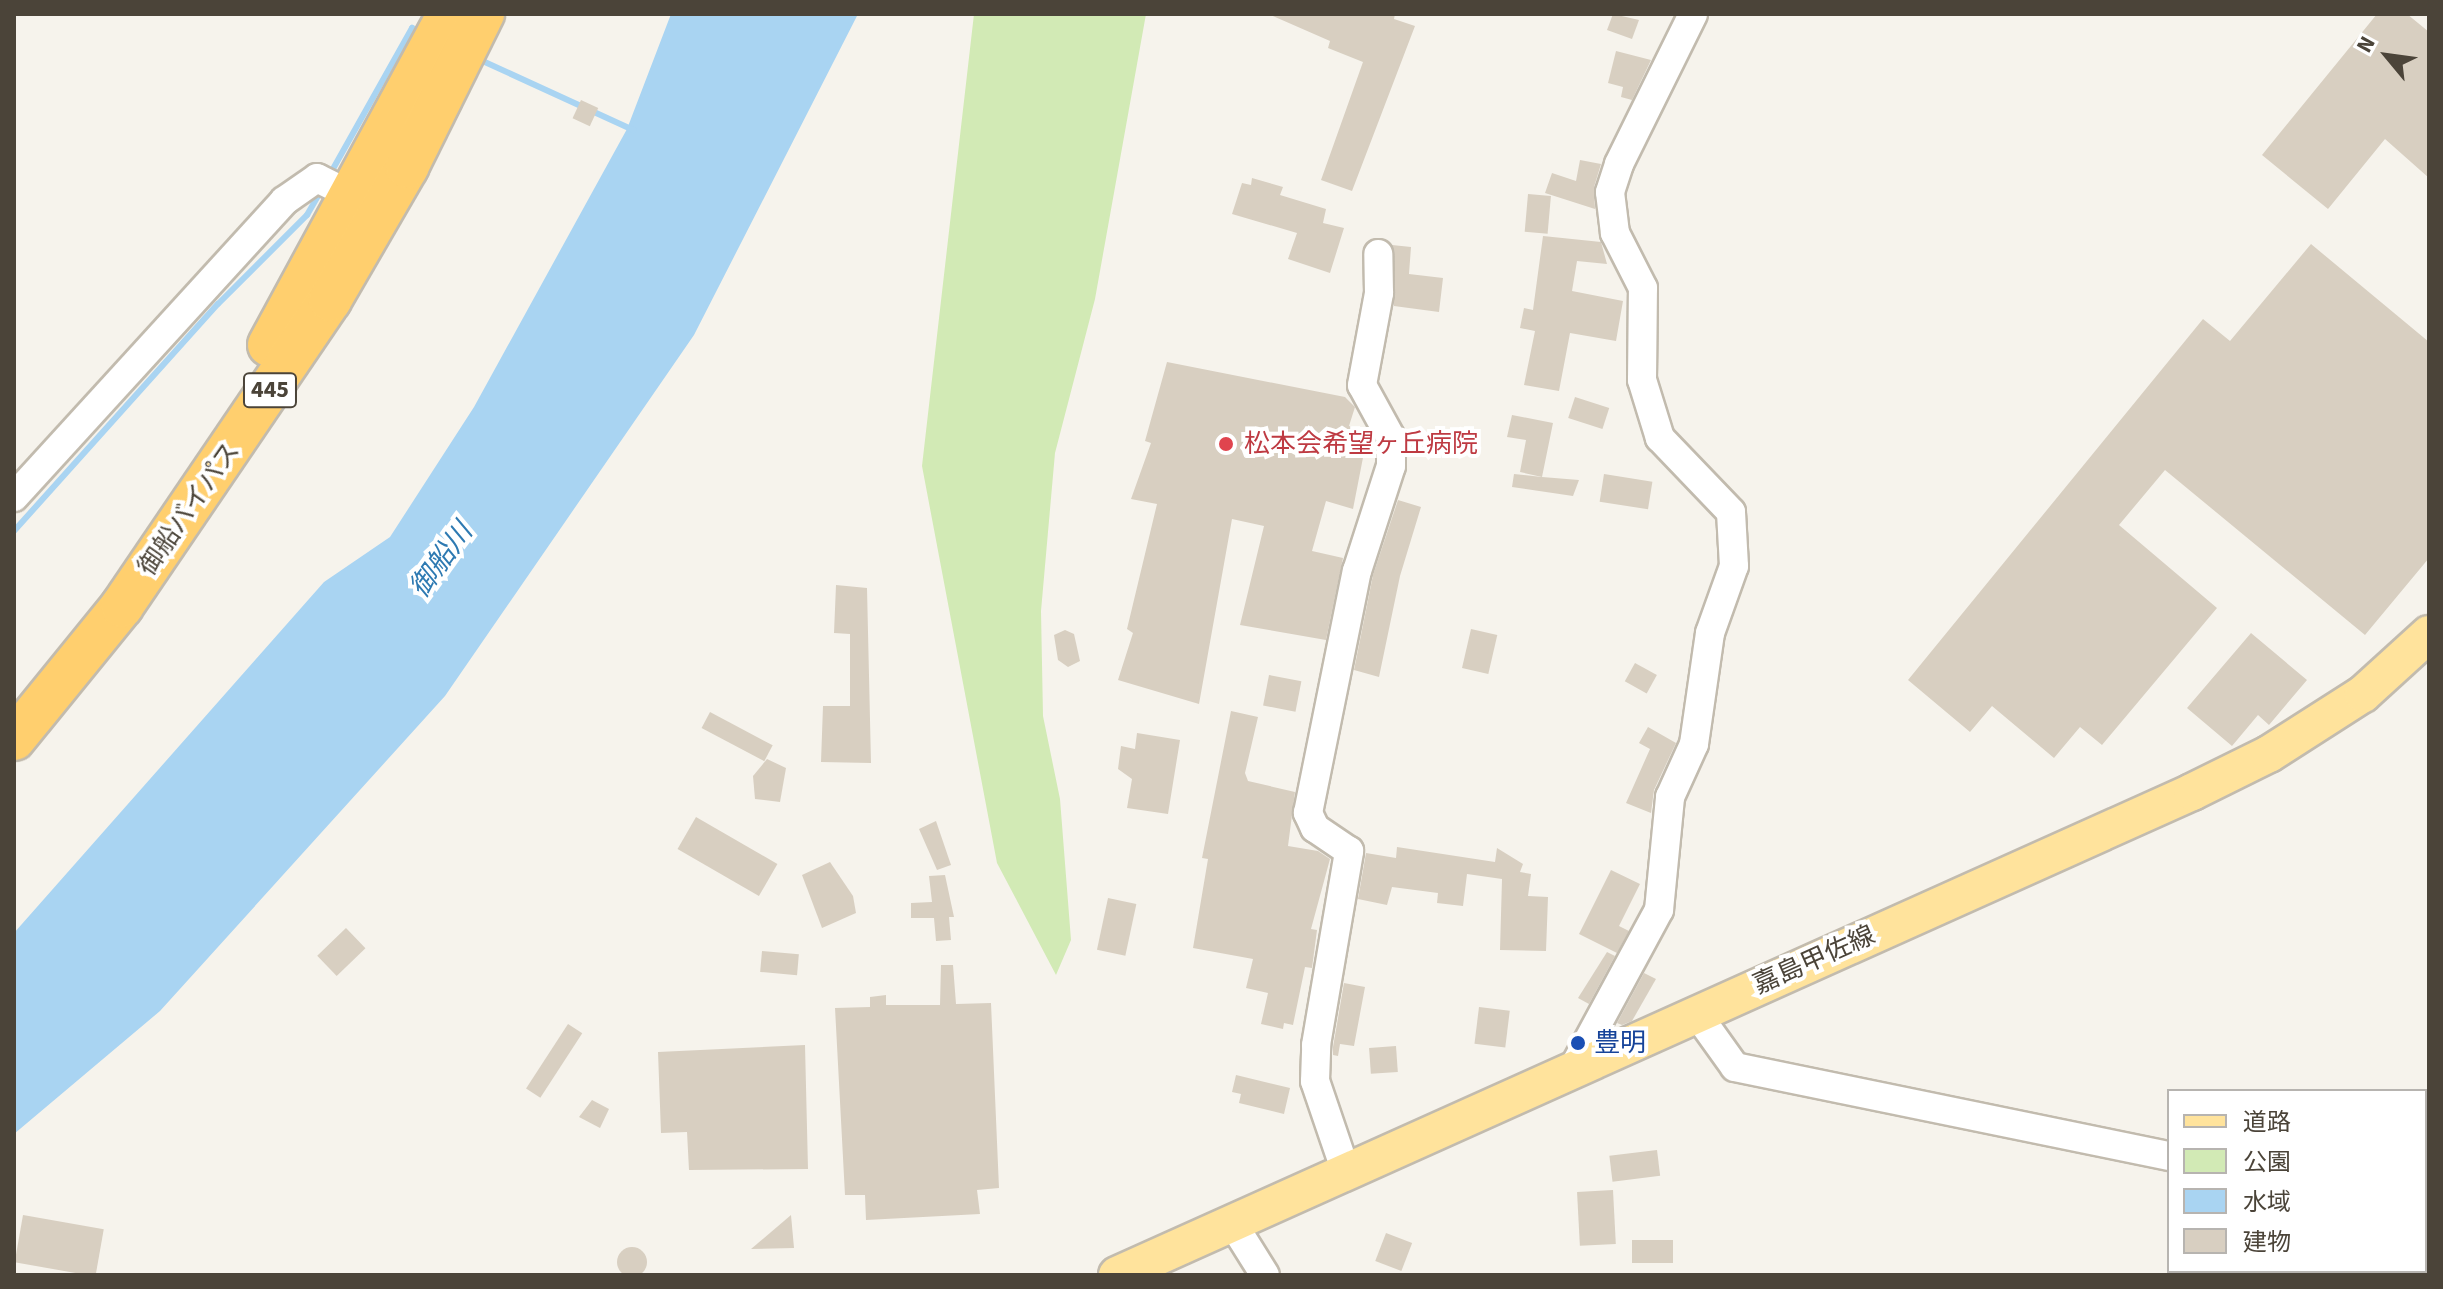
<!DOCTYPE html>
<meta charset="utf-8">
<style>
body{margin:0}
#map{position:relative;width:2443px;height:1289px;overflow:hidden;background:#f6f3ec;font-family:"Source Sans 3","Noto Sans JP",sans-serif}
div>[style]{position:absolute}
.green>*{inset:0;background:#d2eab5}
.water>*{inset:0;background:#a9d4f2}
.stream>*{height:6px;margin:-3px;padding:0 3px;transform-origin:3px;border-radius:3px;background:#a9d4f2}
.building>*{inset:0;background:#d8cfc1;transform-origin:0 0}
.round{border-radius:50%}
.roads{filter:drop-shadow(2px 0 #c2bbae) drop-shadow(-2px 0 #c2bbae) drop-shadow(0 2px #c2bbae) drop-shadow(0 -2px #c2bbae)}
.minor>*{height:28px;margin:-14px;padding:0 14px;transform-origin:14px;border-radius:14px;background:#fff}
.major>*{height:36px;margin:-18px;padding:0 18px;transform-origin:18px;border-radius:18px;background:#ffe39c}
.highway>*{height:42px;margin:-21px;padding:0 21px;transform-origin:21px;border-radius:21px;background:#ffcf6e}
.dots>*{width:22px;height:22px;translate:-50% -50%;box-sizing:border-box;border:4px solid #fff;border-radius:50%}
span{translate:-50% -50%;white-space:nowrap;text-align:center;line-height:1.15;-webkit-text-stroke:8px #fff;paint-order:stroke}
.shield-label span{padding:2px 6px;background:#fff;border:2px solid;border-radius:6px;-webkit-text-stroke-width:0}
.shield-label{font-size:24px;color:#4b4439;font-weight:700}
.health-label{font-size:26px;color:#be3a42}
.left{translate:0 -50%;text-align:left}
.street-label{font-size:26px;color:#4b4439}
.transit-label{font-size:26px;color:#164399}
.water-label{font-size:28px;color:#2e7ab2;font-style:italic}
.frame{position:absolute;inset:0;border:16px solid #4b4439;pointer-events:none}
.legend{position:absolute;left:2167px;top:1089px;width:260px;height:184px;box-sizing:border-box;background:#fff;border:2px solid #b7b4b0;margin:0;padding:10px 14px;list-style:none;font-size:24px;color:#4b4439}
.legend li{display:flex;align-items:center;gap:16px;height:40px}
.legend b{width:40px;border:2px solid #b7b4b0}
.north{position:absolute;left:2347px;top:16px;width:80px;height:80px;-webkit-text-stroke:6px #fff;paint-order:stroke;rotate:299deg;font-size:22px;font-weight:700;line-height:32px;text-align:center;color:#4b4439}
.north::after{content:'';display:block;margin:auto;width:28px;height:36px;background:#4b4439;clip-path:polygon(50% 0,100% 100%,50% 72%,0 100%)}
</style>
<div id="map">
<div class="green">
<div style="clip-path:polygon(974px 14px,1146px 14px,1095px 299px,1055px 453px,1041px 611px,1043px 716px,1060px 799px,1071px 940px,1056px 975px,997px 863px,922px 466px)"></div>
</div>
<div class="water">
<div style="clip-path:polygon(671px 14px,858px 14px,694px 335px,445px 696px,160px 1011px,14px 1134px,14px 933px,324px 582px,390px 537px,474px 407px,627px 129px)"></div>
</div>
<div class="stream">
<div style="left:476px;top:58px;width:173px;rotate:24.6deg"></div>
<div style="left:329px;top:176px;width:170px;rotate:-60.7deg"></div>
<div style="left:412px;top:28px;width:12px;rotate:24deg"></div>
<div style="left:14px;top:531px;width:305px;rotate:-48.1deg"></div>
<div style="left:218px;top:304px;width:126px;rotate:-45deg"></div>
<div style="left:307px;top:215px;width:30px;rotate:-60deg"></div>
</div>
<div class="building">
<div style="clip-path:polygon(1268px 14px,1395px 14px,1394px 19px,1415px 26px,1352px 191px,1321px 180px,1363px 62px,1328px 48px,1330px 41px)"></div>
<div style="clip-path:polygon(1613px 14px,1639px 20px,1632px 39px,1607px 30px)"></div>
<div style="clip-path:polygon(2377px 14px,2407px 14px,2429px 32px,2429px 178px,2385px 139px,2328px 209px,2262px 155px)"></div>
<div style="clip-path:polygon(1616px 51px,1651px 60px,1632px 100px,1621px 97px,1623px 87px,1608px 83px)"></div>
<div style="left:581px;top:100px;width:19px;height:20px;rotate:25deg"></div>
<div style="clip-path:polygon(1580px 160px,1601px 164px,1594px 187px,1595px 209px,1545px 193px,1552px 173px,1576px 181px)"></div>
<div style="clip-path:polygon(1252px 178px,1283px 187px,1280px 195px,1326px 209px,1323px 223px,1344px 228px,1330px 273px,1288px 259px,1297px 233px,1232px 214px,1242px 183px,1251px 185px)"></div>
<div style="left:1528px;top:194px;width:23px;height:38px;rotate:5deg"></div>
<div style="clip-path:polygon(1543px 236px,1601px 242px,1607px 264px,1577px 261px,1572px 291px,1623px 301px,1616px 341px,1570px 333px,1559px 391px,1524px 385px,1535px 331px,1520px 328px,1524px 308px,1533px 310px)"></div>
<div style="clip-path:polygon(2311px 244px,2429px 342px,2429px 558px,2365px 635px,2165px 470px,2119px 525px,2217px 608px,2102px 745px,2080px 727px,2054px 758px,1992px 706px,1970px 732px,1908px 680px,2203px 319px,2230px 341px)"></div>
<div style="clip-path:polygon(1392px 245px,1411px 247px,1409px 274px,1443px 278px,1439px 312px,1394px 306px)"></div>
<div style="clip-path:polygon(1167px 362px,1345px 397px,1355px 407px,1349px 426px,1368px 432px,1353px 509px,1326px 501px,1312px 551px,1343px 558px,1326px 640px,1240px 625px,1264px 526px,1232px 519px,1199px 704px,1118px 680px,1133px 633px,1127px 629px,1157px 504px,1131px 499px,1151px 443px,1145px 441px)"></div>
<div style="left:1575px;top:397px;width:36px;height:22px;rotate:18deg"></div>
<div style="clip-path:polygon(1512px 415px,1553px 423px,1542px 477px,1520px 472px,1526px 440px,1507px 437px)"></div>
<div style="clip-path:polygon(1514px 474px,1542px 477px,1579px 480px,1573px 496px,1512px 487px)"></div>
<div style="left:1604px;top:474px;width:49px;height:28px;rotate:9deg"></div>
<div style="clip-path:polygon(1398px 500px,1421px 507px,1400px 576px,1379px 677px,1354px 670px,1373px 575px)"></div>
<div style="clip-path:polygon(836px 585px,867px 588px,871px 763px,821px 762px,823px 706px,850px 706px,850px 634px,834px 633px)"></div>
<div style="left:1471px;top:629px;width:27px;height:40px;rotate:13deg"></div>
<div style="clip-path:polygon(1065px 630px,1074px 634px,1080px 661px,1068px 667px,1058px 660px,1054px 635px)"></div>
<div style="clip-path:polygon(2251px 633px,2307px 680px,2269px 725px,2258px 715px,2232px 746px,2187px 708px)"></div>
<div style="left:1635px;top:663px;width:25px;height:21px;rotate:29deg"></div>
<div style="left:1269px;top:675px;width:33px;height:31px;rotate:11deg"></div>
<div style="clip-path:polygon(1231px 711px,1258px 717px,1245px 773px,1248px 781px,1295px 792px,1288px 846px,1318px 851px,1330px 859px,1311px 929px,1317px 930px,1312px 968px,1305px 967px,1293px 1025px,1284px 1023px,1283px 1029px,1261px 1024px,1268px 993px,1246px 988px,1253px 959px,1193px 948px,1208px 859px,1202px 858px)"></div>
<div style="left:710px;top:712px;width:71px;height:18px;rotate:28deg"></div>
<div style="clip-path:polygon(1648px 727px,1676px 743px,1654px 790px,1651px 813px,1626px 803px,1650px 749px,1639px 743px)"></div>
<div style="clip-path:polygon(1137px 733px,1180px 740px,1168px 814px,1127px 808px,1132px 779px,1118px 769px,1121px 746px,1135px 749px)"></div>
<div style="clip-path:polygon(767px 759px,786px 768px,780px 802px,755px 799px,753px 776px)"></div>
<div style="left:696px;top:817px;width:94px;height:37px;rotate:30deg"></div>
<div style="clip-path:polygon(936px 821px,951px 865px,937px 870px,919px 829px)"></div>
<div style="clip-path:polygon(1397px 847px,1495px 862px,1497px 848px,1523px 864px,1520px 872px,1531px 874px,1528px 896px,1548px 897px,1546px 951px,1500px 950px,1502px 879px,1467px 874px,1463px 906px,1437px 903px,1438px 893px,1392px 887px,1387px 905px,1358px 899px,1366px 853px,1396px 858px)"></div>
<div style="clip-path:polygon(830px 862px,853px 896px,856px 913px,822px 928px,802px 875px)"></div>
<div style="clip-path:polygon(1611px 870px,1640px 884px,1619px 926px,1629px 931px,1617px 953px,1579px 934px)"></div>
<div style="clip-path:polygon(945px 875px,954px 917px,949px 917px,951px 940px,936px 941px,934px 918px,911px 918px,911px 903px,932px 902px,929px 876px)"></div>
<div style="left:1108px;top:898px;width:29px;height:53px;rotate:12deg"></div>
<div style="left:346px;top:928px;width:28px;height:40px;rotate:46deg"></div>
<div style="left:762px;top:951px;width:37px;height:21px;rotate:5deg"></div>
<div style="clip-path:polygon(1607px 952px,1615px 956px,1589px 1004px,1578px 998px)"></div>
<div style="clip-path:polygon(941px 965px,953px 965px,956px 1004px,991px 1003px,999px 1188px,977px 1190px,980px 1214px,866px 1220px,865px 1195px,845px 1195px,835px 1008px,870px 1007px,870px 997px,886px 995px,886px 1005px,940px 1005px)"></div>
<div style="clip-path:polygon(1644px 973px,1656px 979px,1632px 1021px,1622px 1025px,1617px 1023px)"></div>
<div style="clip-path:polygon(1344px 983px,1365px 987px,1354px 1046px,1340px 1044px,1338px 1056px,1333px 1055px,1333px 1047px)"></div>
<div style="left:1479px;top:1007px;width:31px;height:37px;rotate:7deg"></div>
<div style="left:568px;top:1024px;width:17px;height:77px;rotate:33deg"></div>
<div style="clip-path:polygon(805px 1045px,808px 1169px,689px 1170px,687px 1132px,661px 1133px,658px 1052px)"></div>
<div style="left:1396px;top:1046px;width:26px;height:27px;rotate:86deg"></div>
<div style="clip-path:polygon(1236px 1075px,1290px 1088px,1284px 1114px,1239px 1103px,1241px 1094px,1232px 1092px)"></div>
<div style="clip-path:polygon(592px 1100px,609px 1109px,600px 1128px,579px 1117px)"></div>
<div style="left:1657px;top:1150px;width:26px;height:48px;rotate:83deg"></div>
<div style="left:1613px;top:1190px;width:54px;height:36px;rotate:87deg"></div>
<div style="left:23px;top:1215px;width:82px;height:48px;rotate:10deg"></div>
<div style="clip-path:polygon(791px 1215px,794px 1248px,751px 1249px)"></div>
<div style="left:1386px;top:1233px;width:28px;height:30px;rotate:21deg"></div>
<div style="left:1632px;top:1240px;width:41px;height:23px"></div>
<div class="round" style="left:617px;top:1247px;width:30px;height:30px"></div>
</div>
<div class="roads">
<div class="minor">
<div style="left:14px;top:497px;width:401px;rotate:-47.6deg"></div>
<div style="left:284px;top:201px;width:40px;rotate:-34.9deg"></div>
<div style="left:317px;top:178px;width:56px;rotate:26.6deg"></div>
<div style="left:1697px;top:1014px;width:65px;rotate:54.4deg"></div>
<div style="left:1735px;top:1067px;width:443px;rotate:11.6deg"></div>
<div style="left:1574px;top:1067px;width:179px;rotate:-61.6deg"></div>
<div style="left:1659px;top:910px;width:114px;rotate:-84.4deg"></div>
<div style="left:1670px;top:797px;width:58px;rotate:-65.6deg"></div>
<div style="left:1694px;top:744px;width:112px;rotate:-81.8deg"></div>
<div style="left:1710px;top:633px;width:71px;rotate:-70.3deg"></div>
<div style="left:1734px;top:566px;width:54px;rotate:-93.2deg"></div>
<div style="left:1731px;top:512px;width:103px;rotate:-133.8deg"></div>
<div style="left:1660px;top:438px;width:61px;rotate:-107.2deg"></div>
<div style="left:1642px;top:380px;width:92px;rotate:-89.4deg"></div>
<div style="left:1643px;top:288px;width:62px;rotate:-117deg"></div>
<div style="left:1615px;top:233px;width:41px;rotate:-97deg"></div>
<div style="left:1610px;top:192px;width:29px;rotate:-72deg"></div>
<div style="left:1619px;top:164px;width:167px;rotate:-63.7deg"></div>
<div style="left:1346px;top:1172px;width:96px;rotate:-108.8deg"></div>
<div style="left:1315px;top:1081px;width:36px;rotate:-88deg"></div>
<div style="left:1316px;top:1045px;width:197px;rotate:-80.3deg"></div>
<div style="left:1349px;top:851px;width:41px;rotate:-145.9deg"></div>
<div style="left:1315px;top:828px;width:17px;rotate:-115deg"></div>
<div style="left:1308px;top:813px;width:247px;rotate:-78.6deg"></div>
<div style="left:1357px;top:571px;width:110px;rotate:-72.1deg"></div>
<div style="left:1391px;top:466px;width:28px;rotate:-90deg"></div>
<div style="left:1391px;top:438px;width:60px;rotate:-118.7deg"></div>
<div style="left:1362px;top:385px;width:94px;rotate:-79.5deg"></div>
<div style="left:1379px;top:293px;width:39px;rotate:-91deg"></div>
<div style="left:2425px;top:1206px;width:4px;rotate:14deg"></div>
<div style="left:1233px;top:1224px;width:60px;rotate:57.9deg"></div>
</div>
<div class="major">
<div style="left:1117px;top:1275px;width:1179px;rotate:-24.19deg"></div>
<div style="left:2192px;top:792px;width:86px;rotate:-26.3deg"></div>
<div style="left:2269px;top:754px;width:112px;rotate:-32.6deg"></div>
<div style="left:2363px;top:694px;width:89px;rotate:-42.3deg"></div>
</div>
<div class="highway">
<div style="left:269px;top:345px;width:377px;rotate:-61.5deg"></div>
<div style="left:14px;top:739px;width:171px;rotate:-50.9deg"></div>
<div style="left:122px;top:606px;width:370px;rotate:-55.8deg"></div>
<div style="left:330px;top:300px;width:154px;rotate:-59.9deg"></div>
<div style="left:407px;top:167px;width:171px;rotate:-63.6deg"></div>
</div>
</div>
<div class="dots">
<div style="left:1226px;top:444px;background:#e0444e"></div>
<div style="left:1578px;top:1043px;background:#1a4fb4"></div>
</div>
<div class="shield-label">
<span style="left:270px;top:390px">445</span>
</div>
<div class="health-label">
<span class="left" style="left:1244px;top:444px">松本会希望ヶ丘病院</span>
</div>
<div class="street-label">
<span style="left:189px;top:509px;rotate:-55deg">御船バイパス</span>
<span style="left:1814px;top:960px;rotate:-24deg">嘉島甲佐線</span>
</div>
<div class="transit-label">
<span class="left" style="left:1594px;top:1043px">豊明</span>
</div>
<div class="water-label">
<span style="left:441px;top:560px;rotate:-54deg">御船川</span>
</div>
<div class="frame"></div>
<ul class="legend">
<li><b style="height:10px;background:#ffe39c"></b>道路</li>
<li><b style="height:22px;background:#d2eab5"></b>公園</li>
<li><b style="height:22px;background:#a9d4f2"></b>水域</li>
<li><b style="height:22px;background:#d8cfc1"></b>建物</li>
</ul>
<div class="north">N</div>
</div>
